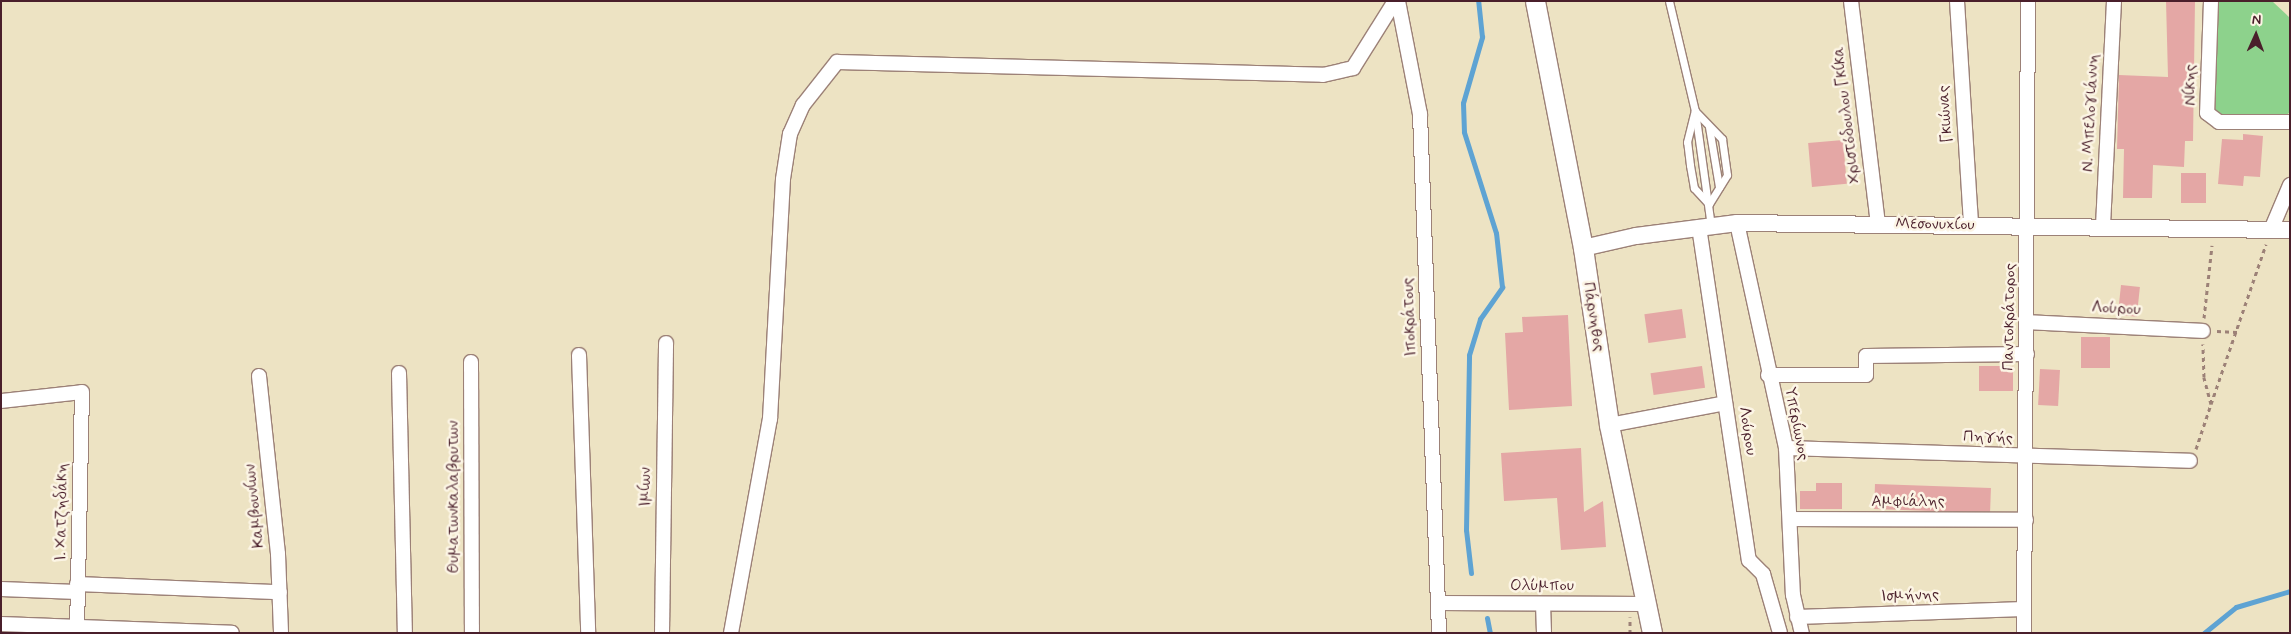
<!DOCTYPE html>
<meta charset="utf-8">
<style>
body{margin:0}
#map{position:relative;width:2291px;height:634px;overflow:hidden;background:#ede3c3;font-family:Mynerve,sans-serif}
div>[style]{position:absolute}
.green>*{inset:0;background:#8dd28c}
.stream>*{height:5px;margin:-2.5px;padding:0 2.5px;transform-origin:2.5px;border-radius:2.5px;background:#5ea3d3}
.building>*{inset:0;background:#e4a7a5;transform-origin:0 0}
.path>*{height:3px;margin-top:-1.5px;transform-origin:0;background:repeating-linear-gradient(90deg,#9c8177 0 4px,transparent 0 8px)}
.roads{filter:drop-shadow(1px 0 #9c8177) drop-shadow(-1px 0 #9c8177) drop-shadow(0 1px #9c8177) drop-shadow(0 -1px #9c8177)}
.service>*{height:7px;margin:-3.5px;padding:0 3.5px;transform-origin:3.5px;border-radius:3.5px;background:#fff}
.minor>*{height:14px;margin:-7px;padding:0 7px;transform-origin:7px;border-radius:7px;background:#fff}
.tertiary>*{height:16px;margin:-8px;padding:0 8px;transform-origin:8px;border-radius:8px;background:#fff}
.secondary>*{height:19px;margin:-9.5px;padding:0 9.5px;transform-origin:9.5px;border-radius:9.5px;background:#fff}
span{translate:-50% -50%;white-space:nowrap;text-align:center;line-height:1.15;-webkit-text-stroke:5px #fcf5e5;paint-order:stroke}
.street-label{font-size:16px;color:#4a1f2b}
.frame{position:absolute;inset:0;border:2px solid #4a1f2b;pointer-events:none}
.north{position:absolute;left:2231px;top:10px;width:50px;height:50px;-webkit-text-stroke:4px #fcf5e5;paint-order:stroke;rotate:2deg;font-size:14px;font-weight:700;line-height:20px;text-align:center;color:#4a1f2b}
.north::after{content:'';display:block;margin:auto;width:18px;height:22px;background:#4a1f2b;clip-path:polygon(50% 0,100% 100%,50% 72%,0 100%)}
</style>
<div id="map">
<div class="green">
<div style="clip-path:polygon(2214px 1px,2272px 1px,2290px 18px,2290px 112px,2282px 119px,2220px 117px,2211px 107px)"></div>
</div>
<div class="stream">
<div style="left:1471px;top:573px;width:43px;rotate:-96.6deg"></div>
<div style="left:1466px;top:530px;width:175px;rotate:-89deg"></div>
<div style="left:1469px;top:355px;width:38px;rotate:-73deg"></div>
<div style="left:1480px;top:319px;width:39px;rotate:-55deg"></div>
<div style="left:1502px;top:287px;width:54px;rotate:-96.3deg"></div>
<div style="left:1496px;top:233px;width:106px;rotate:-107.6deg"></div>
<div style="left:1464px;top:132px;width:29px;rotate:-92deg"></div>
<div style="left:1463px;top:103px;width:69px;rotate:-73.9deg"></div>
<div style="left:1482px;top:37px;width:36px;rotate:-96deg"></div>
<div style="left:1487px;top:618px;width:15px;rotate:79deg"></div>
<div style="left:2204px;top:633px;width:41px;rotate:-39.1deg"></div>
<div style="left:2236px;top:607px;width:56px;rotate:-16.5deg"></div>
</div>
<div class="building">
<div style="clip-path:polygon(2166px 1px,2195px 1px,2193px 141px,2185px 141px,2184px 167px,2153px 165px,2152px 198px,2123px 198px,2124px 149px,2117px 149px,2119px 75px,2168px 77px)"></div>
<div style="clip-path:polygon(2243px 134px,2263px 136px,2260px 177px,2244px 176px,2243px 186px,2218px 184px,2222px 139px,2243px 140px)"></div>
<div style="left:1843px;top:140px;width:44px;height:35px;rotate:85deg"></div>
<div style="left:2181px;top:173px;width:25px;height:30px"></div>
<div style="left:2121px;top:285px;width:19px;height:30px;rotate:6deg"></div>
<div style="left:1682px;top:309px;width:29px;height:38px;rotate:82deg"></div>
<div style="clip-path:polygon(1568px 315px,1572px 406px,1509px 410px,1505px 333px,1523px 332px,1522px 317px)"></div>
<div style="left:2081px;top:337px;width:29px;height:31px"></div>
<div style="left:1702px;top:366px;width:22px;height:52px;rotate:82deg"></div>
<div style="left:1979px;top:366px;width:34px;height:25px"></div>
<div style="left:2040px;top:369px;width:20px;height:36px;rotate:3deg"></div>
<div style="clip-path:polygon(1581px 448px,1584px 512px,1603px 501px,1606px 547px,1561px 550px,1557px 498px,1504px 501px,1501px 453px)"></div>
<div style="clip-path:polygon(1816px 483px,1842px 483px,1842px 509px,1800px 509px,1800px 491px,1816px 491px)"></div>
<div style="left:1875px;top:484px;width:116px;height:25px;rotate:2deg"></div>
</div>
<div class="path">
<div style="left:2204px;top:318px;width:73px;rotate:-83.7deg"></div>
<div style="left:2217px;top:331px;width:20px;rotate:3deg"></div>
<div style="left:2211px;top:404px;width:169px;rotate:-71deg"></div>
<div style="left:2196px;top:449px;width:47px;rotate:-71.6deg"></div>
<div style="left:2211px;top:404px;width:28px;rotate:-105deg"></div>
<div style="left:2204px;top:377px;width:33px;rotate:-92deg"></div>
<div style="left:1630px;top:633px;width:16px;rotate:-90deg"></div>
</div>
<div class="roads">
<div class="service">
<div style="left:1669px;top:1px;width:113px;rotate:76.7deg"></div>
<div style="left:1695px;top:111px;width:116px;rotate:82.1deg"></div>
<div style="left:1695px;top:111px;width:39px;rotate:46deg"></div>
<div style="left:1722px;top:139px;width:36px;rotate:82deg"></div>
<div style="left:1727px;top:175px;width:34px;rotate:122deg"></div>
<div style="left:1709px;top:204px;width:22px;rotate:-133deg"></div>
<div style="left:1694px;top:188px;width:23px;rotate:-100deg"></div>
<div style="left:1690px;top:165px;width:23px;rotate:-97deg"></div>
<div style="left:1687px;top:142px;width:32px;rotate:-76deg"></div>
<div style="left:1709px;top:127px;width:61px;rotate:80.5deg"></div>
</div>
<div class="minor">
<div style="left:1398px;top:1px;width:115px;rotate:79deg"></div>
<div style="left:1420px;top:114px;width:519px;rotate:87.9deg"></div>
<div style="left:1851px;top:1px;width:225px;rotate:83.1deg"></div>
<div style="left:1957px;top:1px;width:224px;rotate:86.4deg"></div>
<div style="left:2211px;top:1px;width:112px;rotate:92deg"></div>
<div style="left:2207px;top:113px;width:15px;rotate:37deg"></div>
<div style="left:2219px;top:122px;width:71px"></div>
<div style="left:1737px;top:223px;width:230px;rotate:77.7deg"></div>
<div style="left:1786px;top:448px;width:147px;rotate:87.3deg"></div>
<div style="left:1793px;top:595px;width:39px;rotate:77deg"></div>
<div style="left:2103px;top:226px;width:225px;rotate:-87.2deg"></div>
<div style="left:1699px;top:227px;width:337px;rotate:81.5deg"></div>
<div style="left:1749px;top:560px;width:20px;rotate:45deg"></div>
<div style="left:1763px;top:574px;width:61px;rotate:73.9deg"></div>
<div style="left:2271px;top:230px;width:49px;rotate:-67.1deg"></div>
<div style="left:2027px;top:322px;width:176px;rotate:2.9deg"></div>
<div style="left:579px;top:355px;width:278px;rotate:88.1deg"></div>
<div style="left:471px;top:362px;width:271px;rotate:89.8deg"></div>
<div style="left:399px;top:373px;width:260px;rotate:88.7deg"></div>
<div style="left:1768px;top:375px;width:98px"></div>
<div style="left:1866px;top:375px;width:19px;rotate:-90deg"></div>
<div style="left:1866px;top:356px;width:161px;rotate:-0.7deg"></div>
<div style="left:259px;top:376px;width:179px;rotate:83.9deg"></div>
<div style="left:278px;top:554px;width:79px;rotate:87.8deg"></div>
<div style="left:1px;top:401px;width:81px;rotate:-6.3deg"></div>
<div style="left:82px;top:392px;width:241px;rotate:91.2deg"></div>
<div style="left:1609px;top:425px;width:118px;rotate:-10.7deg"></div>
<div style="left:1786px;top:448px;width:404px;rotate:1.8deg"></div>
<div style="left:1790px;top:519px;width:236px;rotate:0.2deg"></div>
<div style="left:77px;top:584px;width:203px;rotate:2.3deg"></div>
<div style="left:1px;top:589px;width:76px;rotate:2.3deg"></div>
<div style="left:1439px;top:603px;width:207px;rotate:0.3deg"></div>
<div style="left:1543px;top:604px;width:29px;rotate:88deg"></div>
<div style="left:1797px;top:617px;width:227px;rotate:-2deg"></div>
<div style="left:1px;top:624px;width:231px;rotate:2.2deg"></div>
<div style="left:662px;top:633px;width:290px;rotate:-89.2deg"></div>
<div style="left:731px;top:633px;width:218px;rotate:-79.7deg"></div>
<div style="left:770px;top:419px;width:240px;rotate:-86.9deg"></div>
<div style="left:783px;top:179px;width:46px;rotate:-81.2deg"></div>
<div style="left:790px;top:134px;width:32px;rotate:-66deg"></div>
<div style="left:803px;top:105px;width:55px;rotate:-51.7deg"></div>
<div style="left:837px;top:62px;width:486px;rotate:1.5deg"></div>
<div style="left:1323px;top:75px;width:31px;rotate:-13deg"></div>
<div style="left:1353px;top:68px;width:79px;rotate:-57.9deg"></div>
<div style="left:2024px;top:633px;width:632px;rotate:-89.64deg"></div>
</div>
<div class="tertiary">
<div style="left:1583px;top:248px;width:54px;rotate:-12.8deg"></div>
<div style="left:1636px;top:236px;width:102px;rotate:-7.3deg"></div>
<div style="left:1737px;top:223px;width:553px;rotate:0.73deg"></div>
</div>
<div class="secondary">
<div style="left:1535px;top:1px;width:252px;rotate:79deg"></div>
<div style="left:1583px;top:248px;width:179px;rotate:81.6deg"></div>
<div style="left:1609px;top:425px;width:212px;rotate:78.3deg"></div>
</div>
</div>
<div class="street-label">
<span style="left:2191px;top:85px;rotate:-89deg">Νίκης</span>
<span style="left:2091px;top:113px;rotate:-87deg">Ν. Μπελογιάννη</span>
<span style="left:1946px;top:114px;rotate:-94deg">Γκιώνας</span>
<span style="left:1847px;top:115px;rotate:-97deg">Χριστόδουλου Γκίκα</span>
<span style="left:1935px;top:225px;rotate:1deg">Μεσονυχίου</span>
<span style="left:2116px;top:309px;rotate:3deg">Λούρου</span>
<span style="left:1410px;top:317px;rotate:-92deg">Ιποκράτους</span>
<span style="left:1593px;top:317px;rotate:81deg">Πάρνηθος</span>
<span style="left:2010px;top:317px;rotate:-89deg">Παντοκράτορος</span>
<span style="left:1796px;top:424px;rotate:79deg">Υπερίωνος</span>
<span style="left:1747px;top:431px;rotate:81deg">Λούρου</span>
<span style="left:1988px;top:438px;rotate:2deg">Πηγής</span>
<span style="left:646px;top:487px;rotate:-89deg">Ιμίων</span>
<span style="left:454px;top:497px;rotate:-90deg">Θυματωνκαλαβρυτων</span>
<span style="left:1908px;top:502px">Αμφιάλης</span>
<span style="left:255px;top:506px;rotate:-96deg">Καμβουνίων</span>
<span style="left:62px;top:512px;rotate:-89deg">Ι. Χατζηδάκη</span>
<span style="left:1542px;top:586px">Ολύμπου</span>
<span style="left:1910px;top:596px;rotate:-2deg">Ισμήνης</span>
</div>
<div class="frame"></div>
<div class="north">N</div>
</div>
